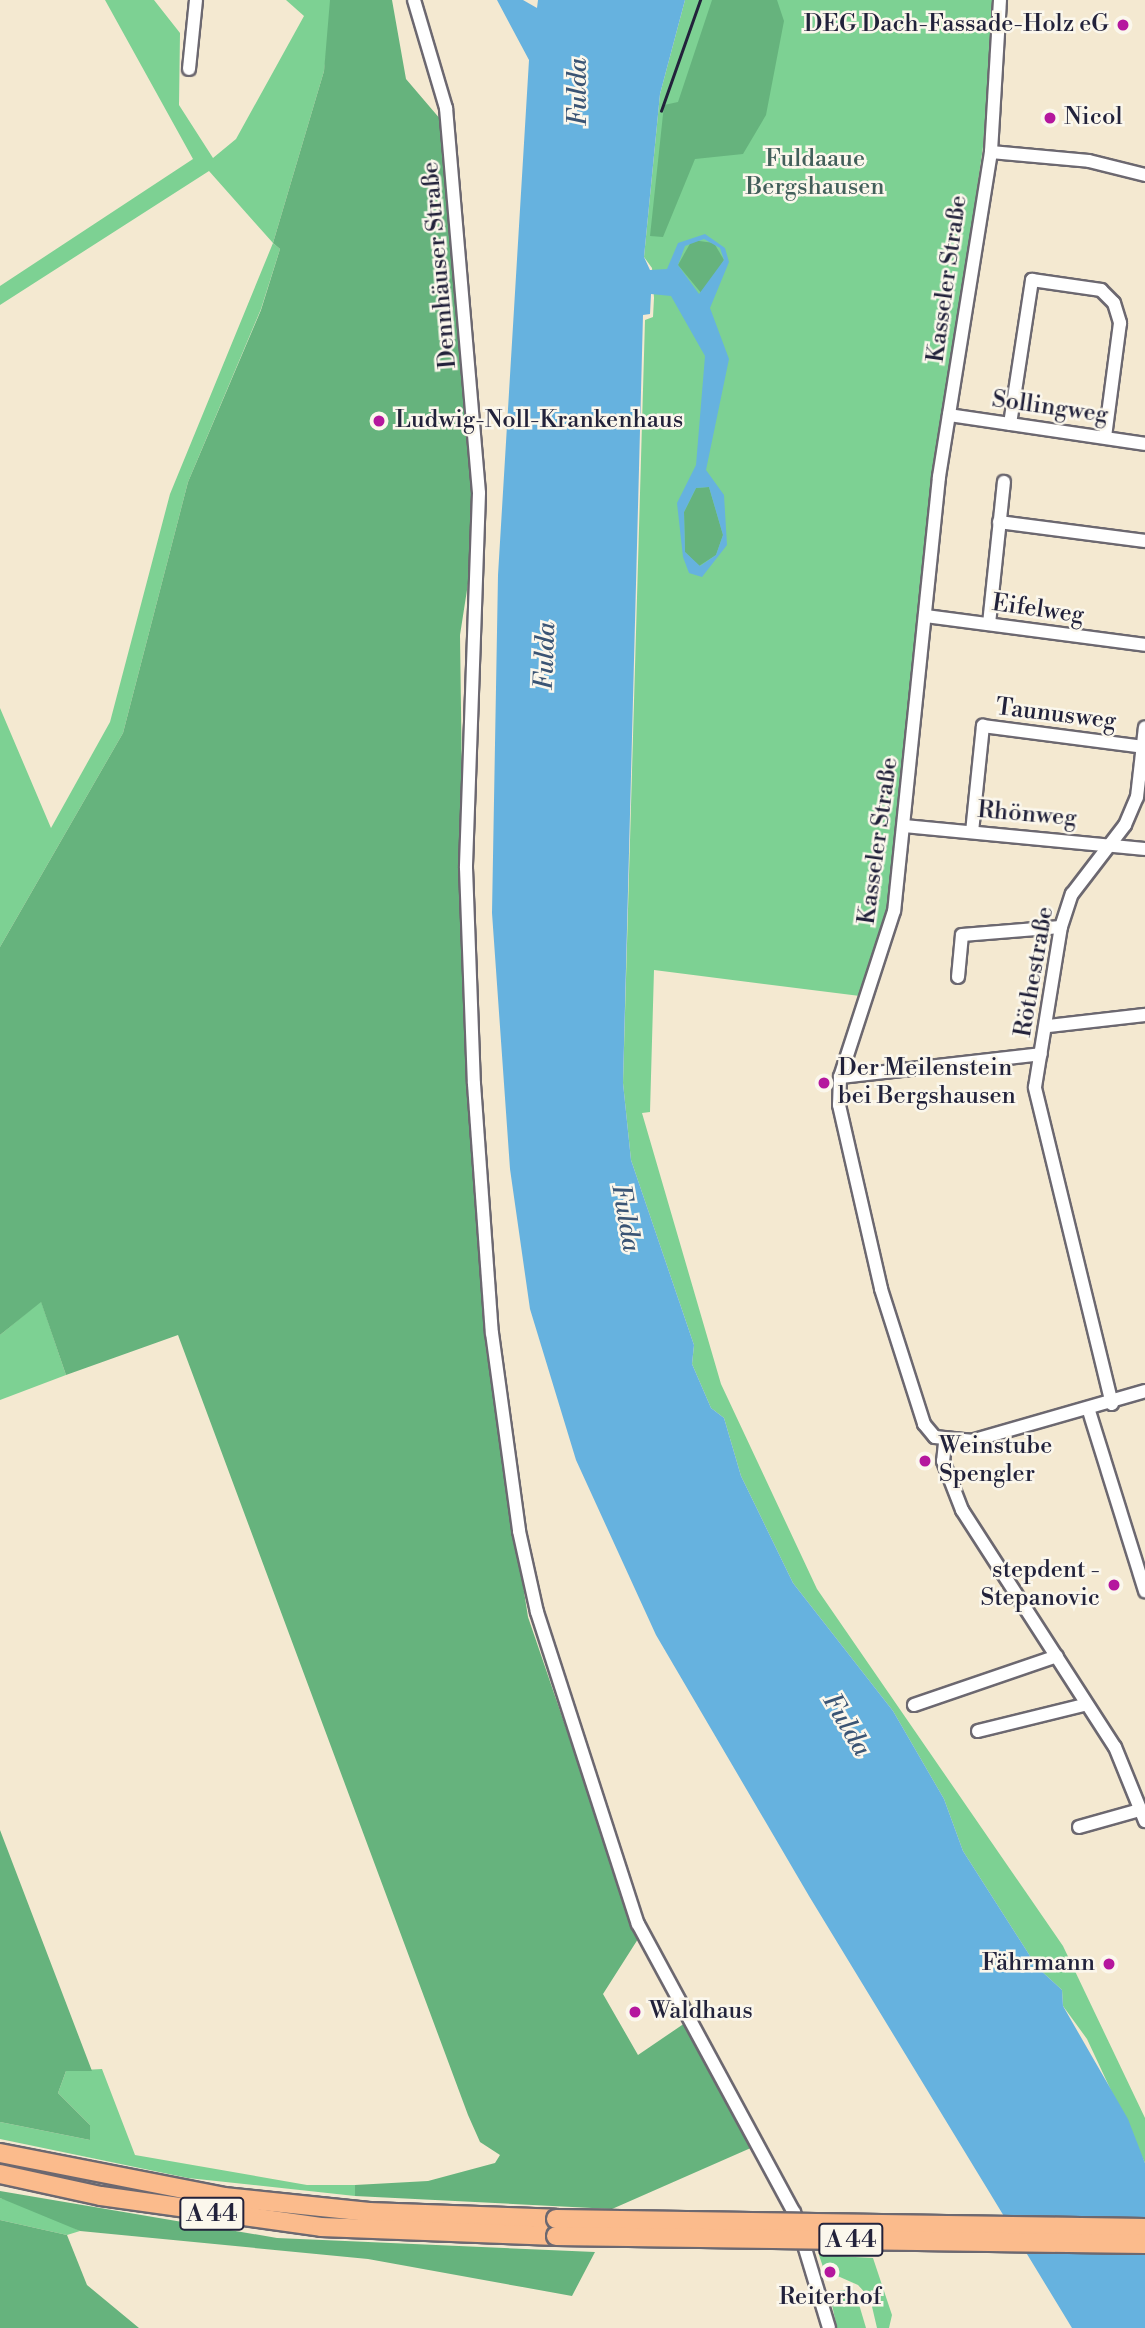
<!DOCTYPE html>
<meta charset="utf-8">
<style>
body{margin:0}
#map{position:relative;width:1145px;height:2328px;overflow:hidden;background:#f4e9d1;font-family:"Libre Bodoni",serif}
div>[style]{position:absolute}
.green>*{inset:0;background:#7dd193}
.forest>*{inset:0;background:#66b37d}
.water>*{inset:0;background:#66b2df}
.roads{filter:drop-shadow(2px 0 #6c6870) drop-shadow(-2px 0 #6c6870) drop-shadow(0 2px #6c6870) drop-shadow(0 -2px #6c6870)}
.minor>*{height:12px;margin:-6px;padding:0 6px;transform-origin:6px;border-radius:6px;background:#fff}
.highway>*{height:18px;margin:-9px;padding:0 9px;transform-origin:9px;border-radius:9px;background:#fbbb8c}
.rail>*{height:2.5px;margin:-1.25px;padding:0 1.25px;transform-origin:1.25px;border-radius:1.25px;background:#22223b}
.bridges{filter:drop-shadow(2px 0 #6c6870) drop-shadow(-2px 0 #6c6870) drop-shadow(0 2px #6c6870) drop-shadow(0 -2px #6c6870)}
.highway-bridge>*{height:18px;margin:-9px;padding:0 9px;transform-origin:9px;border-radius:9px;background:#fbbb8c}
.dots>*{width:19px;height:19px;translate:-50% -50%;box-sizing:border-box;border:4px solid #fbf7ec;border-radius:50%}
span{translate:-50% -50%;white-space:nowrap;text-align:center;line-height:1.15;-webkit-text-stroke:5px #fbf7ec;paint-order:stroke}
.shield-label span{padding:2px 5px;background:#fbf7ec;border:2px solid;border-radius:5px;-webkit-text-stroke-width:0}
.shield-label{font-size:23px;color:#22223b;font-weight:700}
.poi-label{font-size:24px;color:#22223b}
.right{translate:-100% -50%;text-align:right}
.left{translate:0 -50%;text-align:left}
.park-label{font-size:24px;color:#425f5a}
.street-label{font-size:24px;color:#22223b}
.water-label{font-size:26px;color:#3a5474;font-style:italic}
</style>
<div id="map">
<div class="green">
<div style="clip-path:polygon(105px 0,154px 0,180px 33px,179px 105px,213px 158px,236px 139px,304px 16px,286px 0,330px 0,333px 5px,324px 71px,273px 243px,280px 249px,261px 309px,188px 482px,123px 733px,0 947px,0 708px,51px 828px,110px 722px,170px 494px,273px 243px,209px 171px,0 305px,0 286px,193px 159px)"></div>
<div style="clip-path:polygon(685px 0,994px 0,983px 147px,933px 497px,891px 899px,860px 996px,654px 970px,650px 1112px,642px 1113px,721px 1384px,817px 1589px,1063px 1946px,1145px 2118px,1145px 2163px,1087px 2039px,1063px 2006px,1062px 1990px,1037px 1967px,963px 1851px,944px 1799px,893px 1711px,793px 1583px,741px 1476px,724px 1418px,711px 1408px,692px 1364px,694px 1345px,631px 1160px,623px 1083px,645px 320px,653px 317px,654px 298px,652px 268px,644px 257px,660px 94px)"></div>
<div style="clip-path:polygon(41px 1301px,66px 1375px,0 1400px,0 1335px)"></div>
<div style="clip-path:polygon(102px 2069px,135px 2155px,307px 2185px,355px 2185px,355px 2196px,188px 2178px,0 2139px,0 2122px,90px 2140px,90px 2125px,58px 2093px,66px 2071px)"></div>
<div style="clip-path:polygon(0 2198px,40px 2210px,80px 2231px,67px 2235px,0 2220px)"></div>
<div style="clip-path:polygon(819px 2255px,873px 2258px,892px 2315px,889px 2328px,877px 2328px,870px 2298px,858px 2285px,824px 2270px)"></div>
<div style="clip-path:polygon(845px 2290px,858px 2301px,866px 2328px,837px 2328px,831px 2300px,835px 2291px)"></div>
</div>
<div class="forest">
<div style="clip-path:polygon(330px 0,392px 0,406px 79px,441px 120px,457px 241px,476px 532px,460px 635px,466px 1074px,486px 1349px,528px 1617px,638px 1939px,603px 1994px,638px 2055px,685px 2023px,753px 2147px,612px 2209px,355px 2196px,355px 2185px,428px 2181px,495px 2163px,500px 2155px,480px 2142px,468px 2115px,178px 1335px,66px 1375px,41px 1302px,0 1335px,0 947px,123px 733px,188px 482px,261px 310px,280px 249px,273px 243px,324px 71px)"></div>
<div style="clip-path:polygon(712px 0,777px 0,784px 21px,766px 115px,743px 154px,695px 159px,663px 237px,650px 236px,664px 105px,678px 102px)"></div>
<div style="clip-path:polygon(692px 240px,714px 243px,724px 260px,702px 294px,678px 265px)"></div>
<div style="clip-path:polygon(709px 487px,723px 535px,716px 555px,699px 566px,685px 552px,684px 512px,696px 488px)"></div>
<div style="clip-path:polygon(0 1830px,92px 2071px,66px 2071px,58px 2093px,90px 2125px,90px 2140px,0 2122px)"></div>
<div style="clip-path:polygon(0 2191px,277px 2238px,595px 2252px,572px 2296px,368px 2259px,80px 2231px,0 2198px)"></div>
<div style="clip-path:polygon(0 2220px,67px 2235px,87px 2285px,139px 2328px,0 2328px)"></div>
</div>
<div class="water">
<div style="clip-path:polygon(evenodd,497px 0,523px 0,537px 8px,538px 0,685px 0,660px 94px,644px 257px,650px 270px,667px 269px,678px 243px,705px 234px,725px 248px,729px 262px,710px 308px,729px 359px,706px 470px,724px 495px,727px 545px,702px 577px,689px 573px,683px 557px,677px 503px,696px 465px,705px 356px,671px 296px,651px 294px,650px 314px,643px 315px,623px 1083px,631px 1160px,694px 1345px,692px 1364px,711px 1408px,724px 1418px,741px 1476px,793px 1583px,893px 1711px,944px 1799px,963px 1851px,1037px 1967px,1062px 1990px,1063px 2006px,1128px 2119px,1145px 2163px,1145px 2328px,1072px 2328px,809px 1896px,656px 1635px,576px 1460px,530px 1309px,510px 1169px,492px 913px,498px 575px,529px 60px,497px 0,704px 239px,720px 248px,724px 260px,699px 294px,678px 265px,685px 246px,704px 239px,497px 0,709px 487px,723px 535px,716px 555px,700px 566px,685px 552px,684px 512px,696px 488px,709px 487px)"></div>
</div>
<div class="roads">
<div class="minor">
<div style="left:414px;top:0;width:113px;rotate:73.5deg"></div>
<div style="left:446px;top:108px;width:386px;rotate:85.1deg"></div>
<div style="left:479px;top:493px;width:375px;rotate:92deg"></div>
<div style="left:466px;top:868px;width:216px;rotate:87.9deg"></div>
<div style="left:474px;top:1084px;width:250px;rotate:85.9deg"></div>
<div style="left:492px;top:1333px;width:200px;rotate:82.2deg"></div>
<div style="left:519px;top:1531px;width:83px;rotate:77.5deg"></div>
<div style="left:537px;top:1612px;width:328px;rotate:72.1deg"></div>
<div style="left:638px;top:1924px;width:328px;rotate:61.6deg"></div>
<div style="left:794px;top:2212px;width:121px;rotate:73.2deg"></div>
<div style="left:1000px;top:0;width:152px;rotate:93.4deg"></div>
<div style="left:991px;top:152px;width:329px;rotate:99.1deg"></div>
<div style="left:939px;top:477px;width:436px;rotate:95.9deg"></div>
<div style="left:894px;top:911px;width:175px;rotate:108deg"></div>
<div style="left:840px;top:1077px;width:28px;rotate:92deg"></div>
<div style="left:839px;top:1105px;width:189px;rotate:77.1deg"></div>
<div style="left:881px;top:1289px;width:142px;rotate:72.3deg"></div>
<div style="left:924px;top:1424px;width:17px;rotate:50deg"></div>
<div style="left:935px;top:1437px;width:36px;rotate:6deg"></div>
<div style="left:971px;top:1441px;width:181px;rotate:-16deg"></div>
<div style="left:189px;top:69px;width:69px;rotate:-84.2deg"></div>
<div style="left:991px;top:152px;width:98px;rotate:5.2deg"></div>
<div style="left:1089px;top:161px;width:58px;rotate:14deg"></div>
<div style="left:949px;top:415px;width:198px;rotate:8.4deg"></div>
<div style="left:1010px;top:424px;width:146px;rotate:-81.3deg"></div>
<div style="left:1032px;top:280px;width:70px;rotate:8.2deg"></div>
<div style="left:1101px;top:290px;width:18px;rotate:45deg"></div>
<div style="left:1114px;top:303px;width:21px;rotate:73deg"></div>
<div style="left:1120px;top:323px;width:115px;rotate:97.5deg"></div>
<div style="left:999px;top:522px;width:147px;rotate:7.4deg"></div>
<div style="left:926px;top:616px;width:221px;rotate:7.5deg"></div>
<div style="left:989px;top:624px;width:143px;rotate:-84deg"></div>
<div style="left:905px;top:826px;width:241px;rotate:5.5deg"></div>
<div style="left:972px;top:832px;width:107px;rotate:-84.1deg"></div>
<div style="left:983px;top:726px;width:163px;rotate:7.4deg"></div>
<div style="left:958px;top:977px;width:42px;rotate:-84.6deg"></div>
<div style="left:962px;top:935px;width:99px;rotate:-4.6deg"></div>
<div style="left:1048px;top:1026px;width:98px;rotate:-6.5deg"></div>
<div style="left:840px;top:1077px;width:202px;rotate:-6.5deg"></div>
<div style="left:1112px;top:1404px;width:326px;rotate:-103.7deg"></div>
<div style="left:1035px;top:1087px;width:162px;rotate:-80.8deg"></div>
<div style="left:1061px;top:927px;width:35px;rotate:-72deg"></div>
<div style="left:1072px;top:894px;width:87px;rotate:-52.5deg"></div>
<div style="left:1125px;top:825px;width:30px;rotate:-67deg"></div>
<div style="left:1137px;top:797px;width:70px;rotate:-83.5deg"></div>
<div style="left:1089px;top:1411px;width:189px;rotate:72.7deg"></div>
<div style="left:945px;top:1443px;width:18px;rotate:96deg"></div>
<div style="left:943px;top:1461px;width:53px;rotate:68.8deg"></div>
<div style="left:962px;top:1510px;width:282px;rotate:57.2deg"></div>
<div style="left:1115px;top:1747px;width:80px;rotate:67.9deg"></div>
<div style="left:914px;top:1705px;width:151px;rotate:-18.9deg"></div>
<div style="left:978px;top:1731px;width:109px;rotate:-13.8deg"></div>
<div style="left:1079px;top:1827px;width:63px;rotate:-15.6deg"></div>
</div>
<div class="highway">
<div style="left:0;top:2153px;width:228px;rotate:11.1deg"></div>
<div style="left:224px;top:2197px;width:146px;rotate:5.9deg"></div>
<div style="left:369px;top:2212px;width:187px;rotate:2.1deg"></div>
<div style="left:0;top:2174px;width:103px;rotate:12.3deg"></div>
<div style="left:101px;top:2196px;width:222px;rotate:8deg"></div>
<div style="left:321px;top:2227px;width:235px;rotate:2.2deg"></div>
</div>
</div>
<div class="rail">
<div style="left:661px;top:111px;width:118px;rotate:-70.6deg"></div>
</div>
<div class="bridges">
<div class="highway-bridge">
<div style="left:556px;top:2219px;width:589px;rotate:0.88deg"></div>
<div style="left:556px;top:2236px;width:589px;rotate:0.78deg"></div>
</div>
</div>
<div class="dots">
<div style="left:1123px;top:25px;background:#b5179e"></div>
<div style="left:1050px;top:118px;background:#b5179e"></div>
<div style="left:379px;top:421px;background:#b5179e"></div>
<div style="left:824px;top:1083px;background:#b5179e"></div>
<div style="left:925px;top:1461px;background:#b5179e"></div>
<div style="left:1114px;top:1585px;background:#b5179e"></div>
<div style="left:1109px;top:1964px;background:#b5179e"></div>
<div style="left:635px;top:2012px;background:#b5179e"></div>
<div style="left:830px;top:2272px;background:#b5179e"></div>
</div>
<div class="shield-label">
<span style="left:212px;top:2214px">A 44</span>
<span style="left:851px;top:2240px">A 44</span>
</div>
<div class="poi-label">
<span class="right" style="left:1109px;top:25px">DEG Dach-Fassade-Holz eG</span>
<span class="left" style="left:1064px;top:118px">Nicol</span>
<span class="left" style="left:395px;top:421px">Ludwig-Noll-Krankenhaus</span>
<span class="left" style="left:838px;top:1083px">Der Meilenstein<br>bei Bergshausen</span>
<span class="left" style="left:939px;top:1461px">Weinstube<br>Spengler</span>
<span class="right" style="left:1100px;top:1585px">stepdent -<br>Stepanovic</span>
<span class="right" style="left:1095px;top:1964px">Fährmann</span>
<span class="left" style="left:649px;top:2012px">Waldhaus</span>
<span style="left:830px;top:2298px">Reiterhof</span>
</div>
<div class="park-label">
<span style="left:815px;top:174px">Fuldaaue<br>Bergshausen</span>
</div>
<div class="street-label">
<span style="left:440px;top:265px;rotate:-95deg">Dennhäuser Straße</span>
<span style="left:948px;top:279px;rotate:-82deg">Kasseler Straße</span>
<span style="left:1050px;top:408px;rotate:8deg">Sollingweg</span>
<span style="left:1038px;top:610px;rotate:8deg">Eifelweg</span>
<span style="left:1056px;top:715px;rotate:7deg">Taunusweg</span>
<span style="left:1027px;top:815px;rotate:5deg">Rhönweg</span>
<span style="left:879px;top:841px;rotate:-82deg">Kasseler Straße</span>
<span style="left:1035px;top:972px;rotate:-80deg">Röthestraße</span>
</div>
<div class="water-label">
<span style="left:579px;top:92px;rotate:-90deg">Fulda</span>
<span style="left:546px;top:656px;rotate:-88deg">Fulda</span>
<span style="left:625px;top:1218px;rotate:80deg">Fulda</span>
<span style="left:846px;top:1725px;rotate:59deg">Fulda</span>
</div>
</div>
